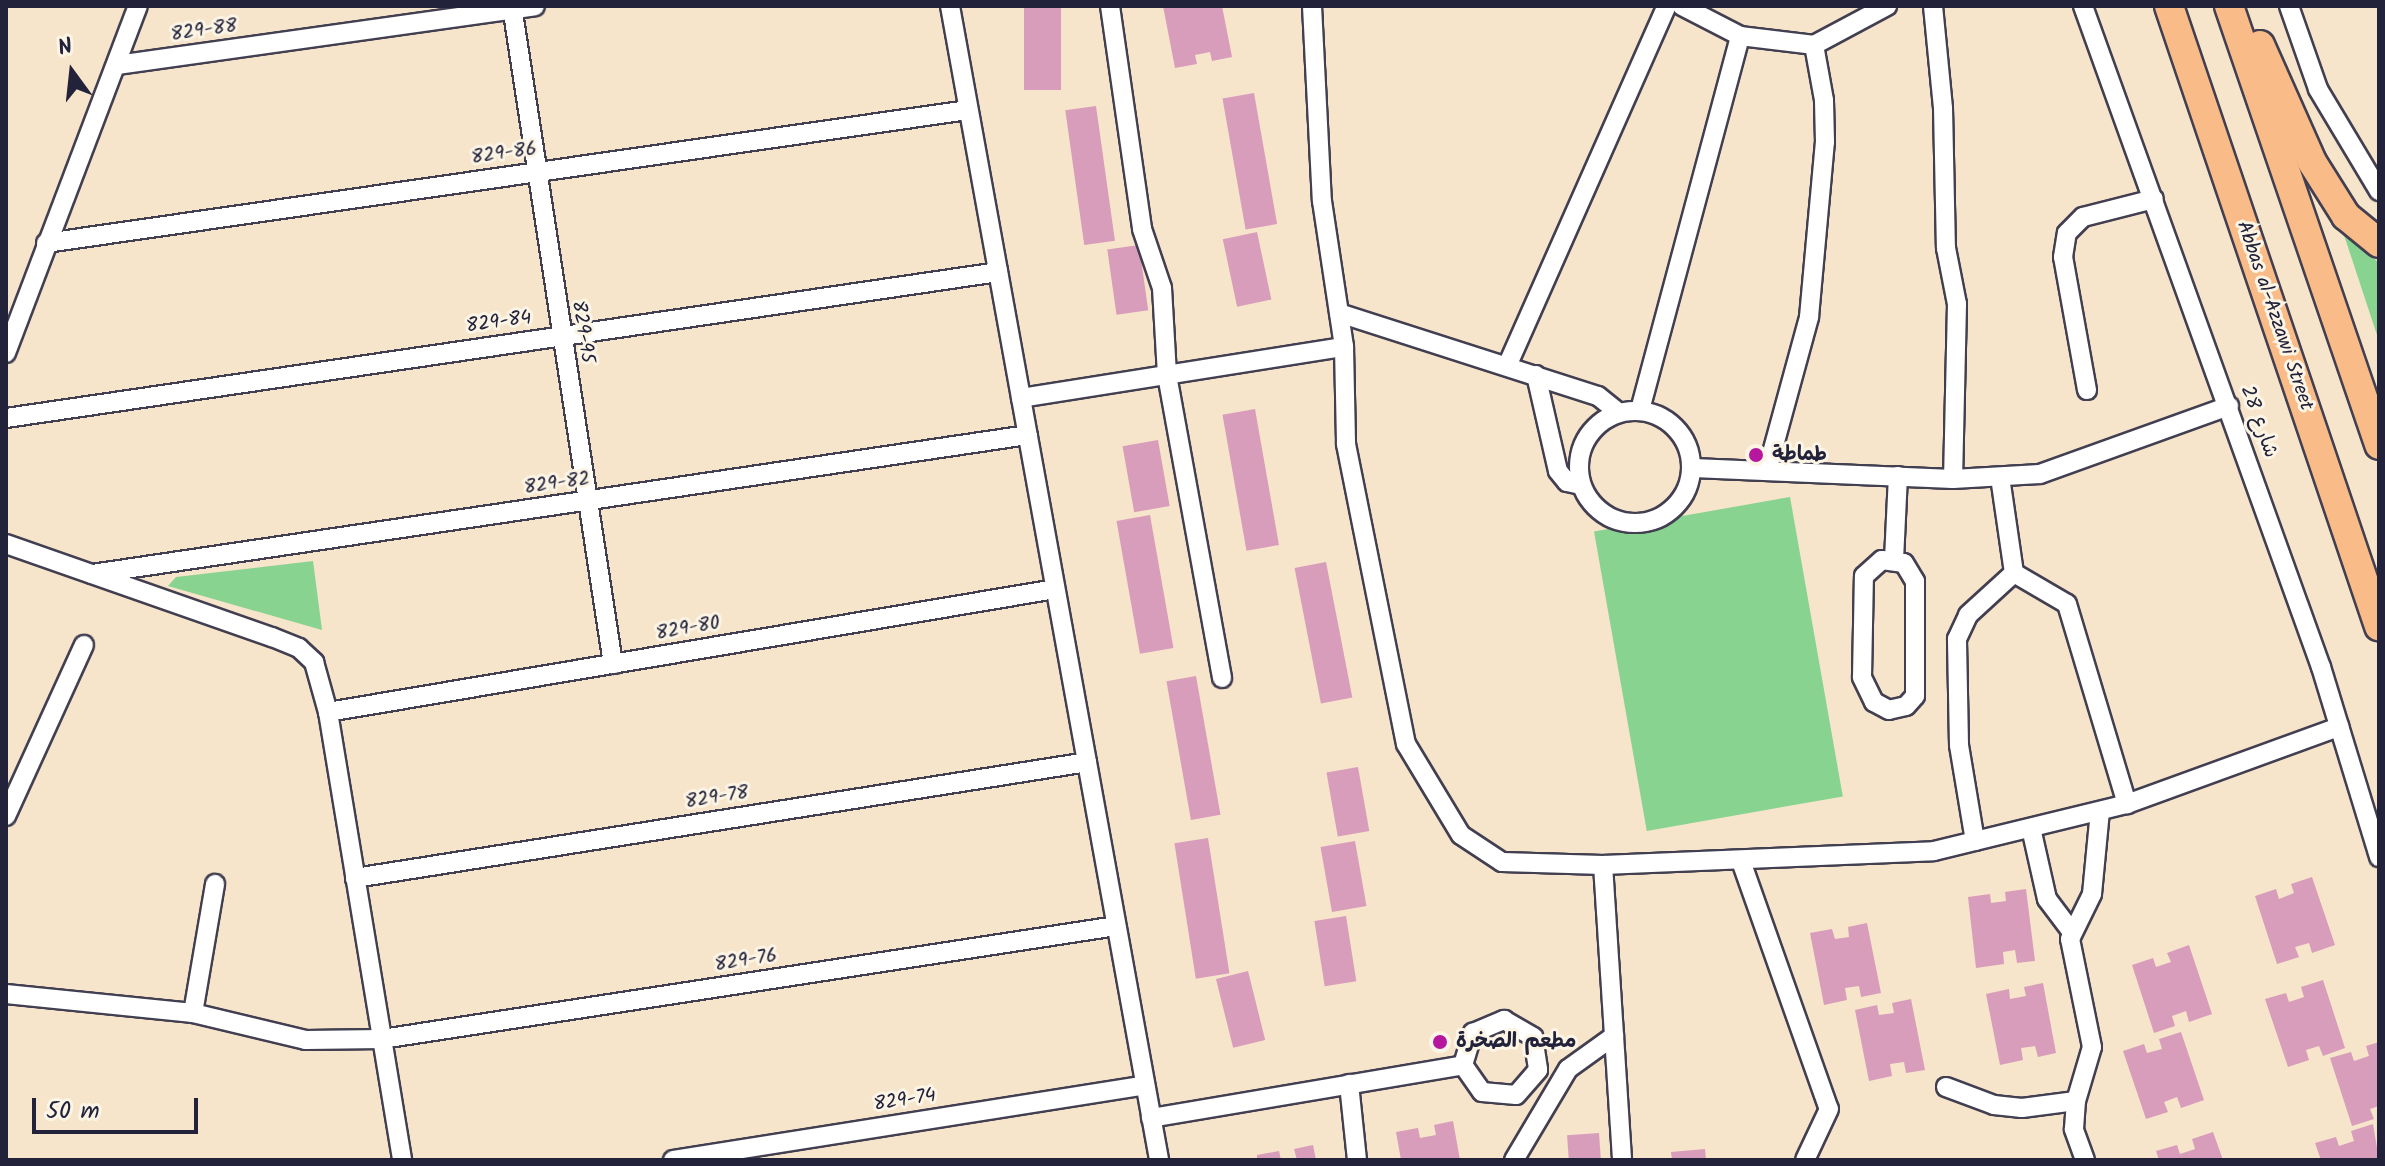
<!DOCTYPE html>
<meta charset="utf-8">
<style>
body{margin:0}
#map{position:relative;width:2385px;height:1166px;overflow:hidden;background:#f6e4cb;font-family:Kalam,"Playpen Sans Arabic",sans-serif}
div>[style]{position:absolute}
.green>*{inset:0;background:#88d390;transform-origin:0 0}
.building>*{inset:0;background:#d89dbb;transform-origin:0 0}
.roads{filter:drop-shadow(2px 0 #423f51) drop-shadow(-2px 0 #423f51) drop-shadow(0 2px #423f51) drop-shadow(0 -2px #423f51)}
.minor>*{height:18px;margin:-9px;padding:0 9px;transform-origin:9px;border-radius:9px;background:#fff}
.minor>.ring{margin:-9px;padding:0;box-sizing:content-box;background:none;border:18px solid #fff;border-radius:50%}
.primary>*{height:28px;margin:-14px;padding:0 14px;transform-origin:14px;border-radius:14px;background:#f9bc89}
.dots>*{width:22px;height:22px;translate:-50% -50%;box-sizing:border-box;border:4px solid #fcf5e5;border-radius:50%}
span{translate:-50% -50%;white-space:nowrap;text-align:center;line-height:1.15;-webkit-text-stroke:6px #fcf5e5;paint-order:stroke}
.street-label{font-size:20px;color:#22223b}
.poi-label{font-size:20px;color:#22223b;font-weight:700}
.left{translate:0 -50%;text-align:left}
.frame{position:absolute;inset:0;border:8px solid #22223b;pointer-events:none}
.north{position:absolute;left:32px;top:32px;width:80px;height:80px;-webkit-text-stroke:6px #fcf5e5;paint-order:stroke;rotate:345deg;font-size:22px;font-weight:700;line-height:32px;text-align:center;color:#22223b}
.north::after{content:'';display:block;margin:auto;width:28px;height:36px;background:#22223b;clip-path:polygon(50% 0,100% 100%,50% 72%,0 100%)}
.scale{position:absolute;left:32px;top:1098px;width:166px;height:36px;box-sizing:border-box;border:4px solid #22223b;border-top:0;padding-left:10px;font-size:24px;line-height:28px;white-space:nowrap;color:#22223b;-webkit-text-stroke:6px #fcf5e5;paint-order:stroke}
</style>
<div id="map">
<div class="green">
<div style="clip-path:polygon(2342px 229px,2379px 263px,2379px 341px)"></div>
<div style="left:1790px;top:497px;width:304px;height:199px;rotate:80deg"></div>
<div style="clip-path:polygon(313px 561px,322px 630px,168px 586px,176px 577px)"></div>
</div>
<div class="building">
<div style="left:1024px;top:6px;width:37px;height:84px"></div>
<div style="clip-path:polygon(1163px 6px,1222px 6px,1232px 57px,1212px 61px,1210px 52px,1195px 55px,1197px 64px,1175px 68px)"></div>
<div style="left:1254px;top:93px;width:133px;height:32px;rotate:80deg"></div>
<div style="left:1096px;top:106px;width:136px;height:31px;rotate:82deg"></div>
<div style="left:1257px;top:232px;width:69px;height:35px;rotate:78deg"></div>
<div style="left:1139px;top:245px;width:66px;height:32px;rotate:82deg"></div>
<div style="left:1255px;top:409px;width:138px;height:33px;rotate:80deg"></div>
<div style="left:1158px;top:440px;width:67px;height:36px;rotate:80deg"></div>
<div style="left:1150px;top:515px;width:135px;height:34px;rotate:80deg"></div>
<div style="left:1326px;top:562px;width:138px;height:32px;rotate:79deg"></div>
<div style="left:1196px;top:676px;width:141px;height:30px;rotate:80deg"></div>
<div style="left:1358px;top:767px;width:65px;height:32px;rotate:80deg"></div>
<div style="left:1208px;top:838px;width:137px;height:34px;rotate:81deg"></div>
<div style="left:1355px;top:841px;width:66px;height:35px;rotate:80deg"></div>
<div style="clip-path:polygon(2312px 877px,2335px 945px,2312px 953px,2309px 943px,2295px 947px,2299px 957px,2277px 964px,2255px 896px,2276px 889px,2279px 899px,2294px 893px,2291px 884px)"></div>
<div style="clip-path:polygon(2026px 889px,2035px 961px,2017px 963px,2015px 950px,2003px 952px,2004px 964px,1976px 968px,1968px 897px,1990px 894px,1991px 903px,2006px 901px,2005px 892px)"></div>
<div style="left:1346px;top:916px;width:66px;height:32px;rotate:81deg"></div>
<div style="clip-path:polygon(1867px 923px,1881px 993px,1861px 997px,1859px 986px,1845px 988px,1847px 1000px,1824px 1005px,1810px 933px,1832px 929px,1835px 939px,1849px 937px,1848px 927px)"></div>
<div style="clip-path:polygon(2189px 945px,2212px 1014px,2189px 1022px,2186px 1011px,2172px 1016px,2175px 1026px,2154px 1033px,2132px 965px,2153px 958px,2156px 967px,2171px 962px,2167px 953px)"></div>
<div style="left:1248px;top:971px;width:71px;height:33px;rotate:76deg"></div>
<div style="clip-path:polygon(2323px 980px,2345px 1048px,2323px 1056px,2319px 1046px,2306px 1050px,2309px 1060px,2288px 1067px,2265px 999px,2286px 993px,2289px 1002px,2304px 997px,2301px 987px)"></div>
<div style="clip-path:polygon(2043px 983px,2056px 1053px,2038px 1057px,2035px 1046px,2021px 1048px,2023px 1060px,2000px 1065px,1986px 994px,2009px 989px,2010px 999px,2026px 996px,2024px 987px)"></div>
<div style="clip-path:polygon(1911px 999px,1925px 1070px,1906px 1073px,1904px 1062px,1890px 1064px,1892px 1076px,1869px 1081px,1855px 1010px,1877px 1005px,1879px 1015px,1894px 1013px,1892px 1003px)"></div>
<div style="clip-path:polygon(2181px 1032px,2204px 1100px,2181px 1108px,2177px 1097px,2164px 1102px,2168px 1112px,2146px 1119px,2123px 1051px,2144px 1044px,2147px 1053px,2162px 1049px,2159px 1039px)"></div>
<div style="clip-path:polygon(2379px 1042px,2379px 1106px,2370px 1109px,2374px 1119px,2352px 1126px,2330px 1058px,2351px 1052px,2354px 1061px,2369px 1056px,2366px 1046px)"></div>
<div style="clip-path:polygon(1453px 1121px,1460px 1160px,1401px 1160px,1396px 1132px,1418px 1128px,1420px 1138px,1436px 1135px,1434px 1125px)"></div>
<div style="clip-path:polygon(2373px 1124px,2379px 1160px,2321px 1160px,2315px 1143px,2336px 1137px,2339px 1146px,2354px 1141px,2351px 1131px)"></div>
<div style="clip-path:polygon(2213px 1132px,2223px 1160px,2159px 1160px,2156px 1151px,2177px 1145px,2180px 1154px,2195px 1149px,2192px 1139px)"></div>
<div style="left:1599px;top:1133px;width:27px;height:32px;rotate:86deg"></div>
<div style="clip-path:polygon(1313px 1145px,1316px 1160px,1297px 1160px,1294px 1149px)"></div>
<div style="clip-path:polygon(1705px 1149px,1706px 1160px,1672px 1160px,1671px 1152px)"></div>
<div style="clip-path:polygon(1279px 1151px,1281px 1160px,1257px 1160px,1257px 1155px)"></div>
</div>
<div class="roads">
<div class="minor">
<div style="left:512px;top:6px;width:666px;rotate:81.27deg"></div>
<div style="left:950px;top:6px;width:1173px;rotate:79.73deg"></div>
<div style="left:1110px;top:6px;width:225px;rotate:81.8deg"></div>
<div style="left:1142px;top:229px;width:62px;rotate:71.3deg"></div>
<div style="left:1162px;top:288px;width:87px;rotate:86.7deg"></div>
<div style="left:1167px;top:375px;width:308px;rotate:79.7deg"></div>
<div style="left:1312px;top:6px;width:195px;rotate:87.1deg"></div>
<div style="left:1322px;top:201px;width:148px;rotate:81.4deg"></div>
<div style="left:1344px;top:347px;width:97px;rotate:88.8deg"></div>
<div style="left:1346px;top:444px;width:306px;rotate:78.7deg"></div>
<div style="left:1406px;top:744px;width:106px;rotate:58.9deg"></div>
<div style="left:1461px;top:835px;width:49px;rotate:33.4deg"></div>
<div style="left:1502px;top:862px;width:101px;rotate:1.7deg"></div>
<div style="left:1603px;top:865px;width:331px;rotate:-2.4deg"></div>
<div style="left:1934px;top:851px;width:199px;rotate:-13.7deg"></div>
<div style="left:2127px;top:804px;width:226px;rotate:-20deg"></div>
<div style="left:1682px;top:6px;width:65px;rotate:27.3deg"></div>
<div style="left:1740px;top:36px;width:75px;rotate:6.9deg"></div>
<div style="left:1814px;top:45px;width:83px;rotate:-28.1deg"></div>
<div style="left:1933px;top:6px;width:102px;rotate:84.4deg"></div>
<div style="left:1943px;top:108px;width:140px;rotate:88.8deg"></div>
<div style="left:1946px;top:248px;width:57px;rotate:78.9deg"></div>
<div style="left:1957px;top:304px;width:175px;rotate:91.3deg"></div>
<div style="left:2083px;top:6px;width:703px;rotate:70.2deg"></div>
<div style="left:2321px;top:667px;width:199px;rotate:73deg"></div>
<div style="left:2289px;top:6px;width:88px;rotate:70.7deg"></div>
<div style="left:2318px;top:89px;width:119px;rotate:59.1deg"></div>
<div style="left:117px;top:65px;width:422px;rotate:-8deg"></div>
<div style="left:46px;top:243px;width:932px;rotate:-8.21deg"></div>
<div style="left:1339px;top:313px;width:272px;rotate:17.8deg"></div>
<div style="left:1598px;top:396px;width:26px;rotate:39deg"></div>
<div style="left:6px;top:353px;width:371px;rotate:-69.2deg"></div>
<div style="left:1508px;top:364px;width:392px;rotate:-66.1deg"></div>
<div style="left:1536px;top:375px;width:98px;rotate:77.1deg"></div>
<div style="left:1558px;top:471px;width:14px;rotate:51deg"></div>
<div style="left:1567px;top:482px;width:14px;rotate:12deg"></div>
<div style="left:2087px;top:390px;width:135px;rotate:-100.2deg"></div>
<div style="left:2063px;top:257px;width:24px;rotate:-81deg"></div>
<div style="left:2067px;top:233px;width:23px;rotate:-45deg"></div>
<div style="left:2083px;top:217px;width:73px;rotate:-14.2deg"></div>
<div style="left:1021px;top:398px;width:327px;rotate:-9deg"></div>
<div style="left:1640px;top:410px;width:387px;rotate:-75deg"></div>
<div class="ring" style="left:1579px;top:411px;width:94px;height:94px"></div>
<div style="left:6px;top:418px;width:1003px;rotate:-8.37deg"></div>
<div style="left:1693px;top:468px;width:260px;rotate:2.4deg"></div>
<div style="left:1953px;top:479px;width:87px;rotate:-3.3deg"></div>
<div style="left:2040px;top:474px;width:201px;rotate:-19.8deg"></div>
<div style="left:1767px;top:471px;width:160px;rotate:-74.7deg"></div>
<div style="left:1809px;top:317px;width:176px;rotate:-84.8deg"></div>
<div style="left:1825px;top:142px;width:42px;rotate:-91.4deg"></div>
<div style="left:1824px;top:100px;width:56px;rotate:-100.3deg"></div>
<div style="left:6px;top:544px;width:282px;rotate:19.3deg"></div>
<div style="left:272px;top:637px;width:29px;rotate:22deg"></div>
<div style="left:299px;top:648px;width:21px;rotate:43deg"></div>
<div style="left:314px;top:662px;width:52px;rotate:74.4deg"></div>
<div style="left:328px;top:712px;width:454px;rotate:80.6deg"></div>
<div style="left:1882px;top:560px;width:22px;rotate:8deg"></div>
<div style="left:1904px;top:563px;width:21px;rotate:59deg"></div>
<div style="left:1915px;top:581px;width:115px;rotate:90deg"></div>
<div style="left:1915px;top:696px;width:13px;rotate:132deg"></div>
<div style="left:1906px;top:706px;width:17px;rotate:167deg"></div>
<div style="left:1889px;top:710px;width:17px;rotate:-152deg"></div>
<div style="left:1874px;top:702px;width:28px;rotate:-116deg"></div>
<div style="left:1862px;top:677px;width:101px;rotate:-88.9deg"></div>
<div style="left:1864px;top:576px;width:24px;rotate:-42deg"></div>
<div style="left:1894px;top:560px;width:84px;rotate:-87.3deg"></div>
<div style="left:2014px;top:573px;width:61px;rotate:30.3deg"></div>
<div style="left:2067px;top:604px;width:209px;rotate:73.3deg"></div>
<div style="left:92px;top:574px;width:946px;rotate:-8.45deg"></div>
<div style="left:328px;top:712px;width:737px;rotate:-9.6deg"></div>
<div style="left:6px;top:816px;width:188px;rotate:-65.5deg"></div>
<div style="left:2031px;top:828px;width:73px;rotate:77.3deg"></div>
<div style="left:2047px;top:899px;width:41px;rotate:52.9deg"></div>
<div style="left:1975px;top:841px;width:97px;rotate:-99.5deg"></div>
<div style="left:1959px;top:745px;width:106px;rotate:-91.1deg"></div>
<div style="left:1957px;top:639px;width:26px;rotate:-65deg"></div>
<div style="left:1968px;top:615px;width:62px;rotate:-42.4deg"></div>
<div style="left:2014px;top:573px;width:97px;rotate:-98.3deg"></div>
<div style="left:1741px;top:861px;width:263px;rotate:70.5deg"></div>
<div style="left:1829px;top:1109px;width:56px;rotate:115.2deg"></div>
<div style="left:1603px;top:865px;width:296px;rotate:86.3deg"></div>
<div style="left:355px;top:878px;width:741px;rotate:-9deg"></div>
<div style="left:6px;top:994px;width:188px;rotate:5.8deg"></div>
<div style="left:193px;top:1013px;width:116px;rotate:13.4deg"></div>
<div style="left:306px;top:1040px;width:76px;rotate:-0.8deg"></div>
<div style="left:382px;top:1039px;width:743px;rotate:-8.75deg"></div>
<div style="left:193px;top:1013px;width:131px;rotate:-80.3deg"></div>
<div style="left:1504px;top:1020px;width:34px;rotate:30deg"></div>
<div style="left:1533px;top:1037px;width:33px;rotate:81deg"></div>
<div style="left:1538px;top:1070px;width:33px;rotate:131deg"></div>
<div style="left:1516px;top:1095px;width:34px;rotate:-175deg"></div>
<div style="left:1482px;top:1092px;width:33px;rotate:-125deg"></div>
<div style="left:1463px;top:1065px;width:34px;rotate:-73deg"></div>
<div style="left:1473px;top:1033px;width:34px;rotate:-23deg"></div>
<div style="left:1349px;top:1084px;width:76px;rotate:84deg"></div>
<div style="left:1946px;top:1087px;width:51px;rotate:20.6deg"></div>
<div style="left:1994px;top:1105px;width:28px;rotate:6deg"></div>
<div style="left:2022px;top:1108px;width:54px;rotate:-7.4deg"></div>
<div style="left:1151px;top:1118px;width:316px;rotate:-9.6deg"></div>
<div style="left:673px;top:1160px;width:478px;rotate:-9deg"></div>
<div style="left:1514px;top:1160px;width:106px;rotate:-59.3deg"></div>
<div style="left:1568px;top:1069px;width:57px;rotate:-35.7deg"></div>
<div style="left:2085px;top:1160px;width:33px;rotate:-110deg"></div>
<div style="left:2074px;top:1129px;width:28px;rotate:-86deg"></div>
<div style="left:2076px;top:1101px;width:56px;rotate:-73.5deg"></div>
<div style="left:2092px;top:1047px;width:110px;rotate:-101.5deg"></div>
<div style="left:2070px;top:939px;width:50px;rotate:-63.9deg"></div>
<div style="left:2092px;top:894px;width:83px;rotate:-84.5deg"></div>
</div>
<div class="primary">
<div style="left:2169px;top:6px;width:655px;rotate:71.29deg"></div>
<div style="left:2229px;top:6px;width:464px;rotate:71.1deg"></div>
<div style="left:2260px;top:45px;width:128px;rotate:66deg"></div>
<div style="left:2312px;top:162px;width:64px;rotate:57.8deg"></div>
<div style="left:2346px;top:216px;width:43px;rotate:39.3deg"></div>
</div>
</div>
<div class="dots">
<div style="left:1756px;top:455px;background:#b5179e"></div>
<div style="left:1440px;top:1042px;background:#b5179e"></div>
</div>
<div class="street-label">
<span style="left:204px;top:31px;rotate:-8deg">829-88</span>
<span style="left:504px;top:154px;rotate:-8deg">829-86</span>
<span style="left:2274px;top:316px;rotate:71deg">Abbas al-Azzawi Street</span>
<span style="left:499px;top:323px;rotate:-8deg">829-84</span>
<span style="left:582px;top:332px;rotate:81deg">829-95</span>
<span style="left:2258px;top:422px;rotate:70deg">شارع 28</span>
<span style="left:557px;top:484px;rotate:-8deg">829-82</span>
<span style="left:688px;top:629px;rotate:-10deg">829-80</span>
<span style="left:717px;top:798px;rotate:-9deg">829-78</span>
<span style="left:746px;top:961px;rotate:-9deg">829-76</span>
<span style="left:905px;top:1101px;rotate:-9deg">829-74</span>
</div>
<div class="poi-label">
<span class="left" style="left:1772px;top:455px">طماطة</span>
<span class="left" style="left:1456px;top:1042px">مطعم الصخرة</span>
</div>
<div class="frame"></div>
<div class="north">N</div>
<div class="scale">50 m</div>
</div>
